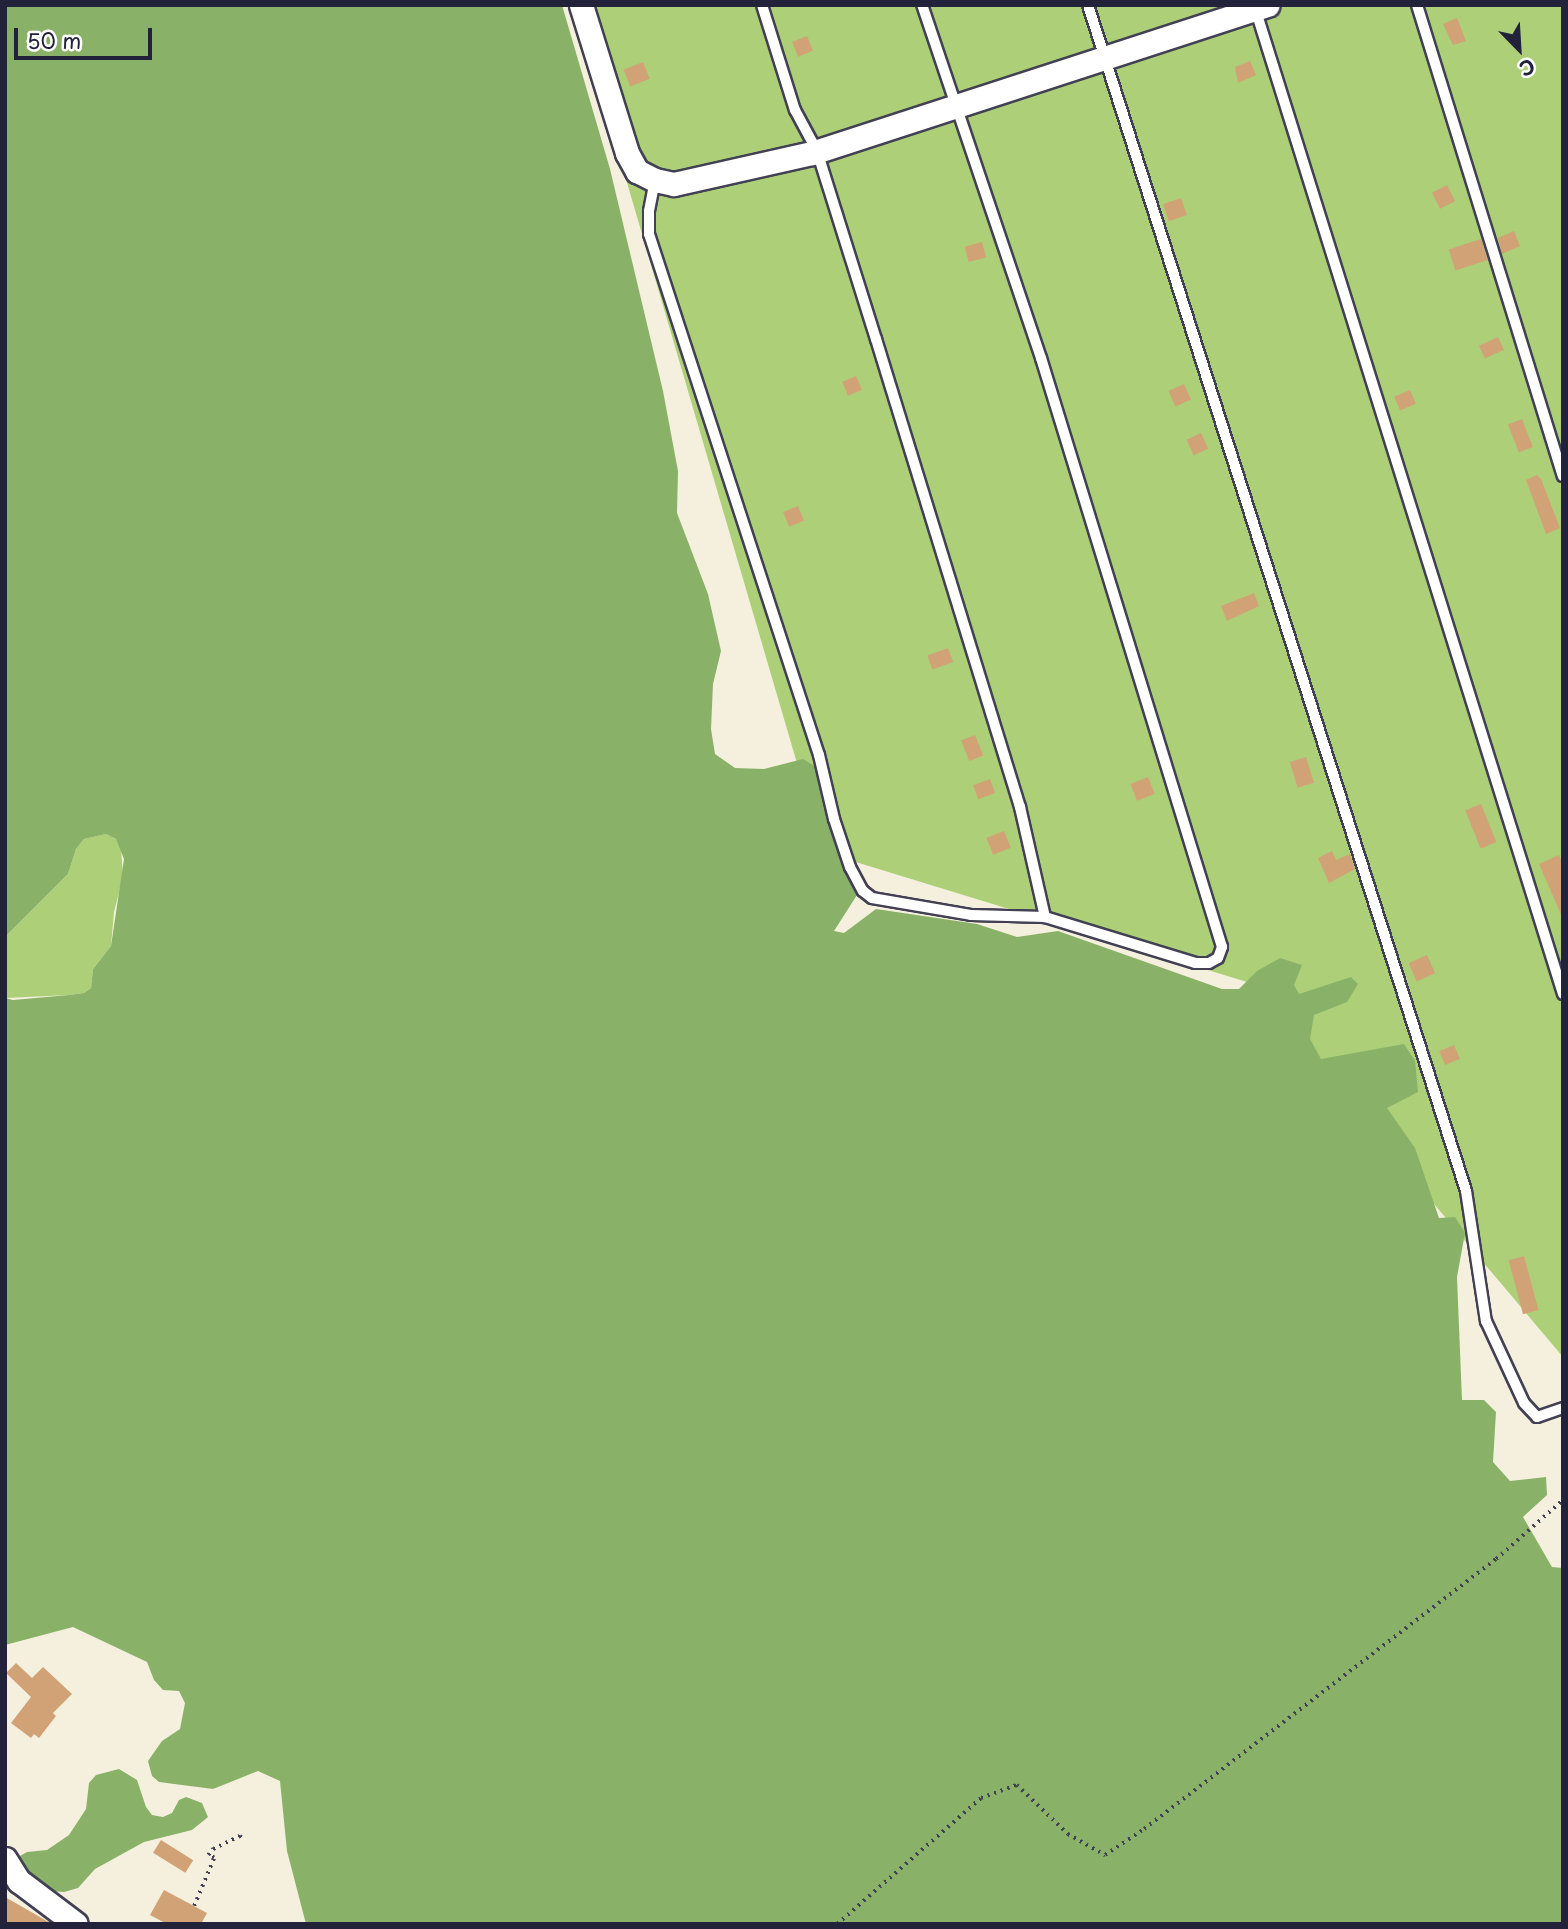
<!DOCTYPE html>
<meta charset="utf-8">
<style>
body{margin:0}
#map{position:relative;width:1568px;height:1929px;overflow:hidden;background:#f5efde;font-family:"Playpen Sans",sans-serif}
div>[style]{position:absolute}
.green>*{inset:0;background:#accf78}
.forest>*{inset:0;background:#89b268}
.building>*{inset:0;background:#d1a276;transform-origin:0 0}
.path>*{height:3.5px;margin-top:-1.75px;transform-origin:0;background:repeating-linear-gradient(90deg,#424153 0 2px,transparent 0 7px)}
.roads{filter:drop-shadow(2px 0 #424153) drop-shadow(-2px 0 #424153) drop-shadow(0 2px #424153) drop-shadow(0 -2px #424153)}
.service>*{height:10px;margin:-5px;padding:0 5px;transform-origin:5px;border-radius:5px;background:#fff}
.minor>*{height:23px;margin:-11.5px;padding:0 11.5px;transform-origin:11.5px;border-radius:11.5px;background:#fff}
span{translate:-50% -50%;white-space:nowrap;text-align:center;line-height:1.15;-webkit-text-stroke:6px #fff;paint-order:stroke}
.frame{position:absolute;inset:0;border:7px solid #22223b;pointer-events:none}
.north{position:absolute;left:1484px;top:14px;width:70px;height:70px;-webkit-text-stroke:5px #fff;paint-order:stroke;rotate:156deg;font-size:19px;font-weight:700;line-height:28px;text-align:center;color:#22223b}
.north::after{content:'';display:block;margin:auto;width:24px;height:32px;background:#22223b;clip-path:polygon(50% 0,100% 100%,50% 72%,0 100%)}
.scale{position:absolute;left:14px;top:28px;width:138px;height:32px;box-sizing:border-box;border:4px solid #22223b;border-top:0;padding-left:9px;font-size:21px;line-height:24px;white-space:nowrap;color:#22223b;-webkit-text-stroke:5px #fff;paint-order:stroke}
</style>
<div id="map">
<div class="green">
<div style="clip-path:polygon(575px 5px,1563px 5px,1563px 1357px,1247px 982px,823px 852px)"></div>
<div style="clip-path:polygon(106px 834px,116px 839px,121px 847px,123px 877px,114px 912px,111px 946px,93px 969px,91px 988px,84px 993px,69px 995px,6px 998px,5px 937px,68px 874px,76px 849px,84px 839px)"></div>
</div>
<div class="forest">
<div style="clip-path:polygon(5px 5px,562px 5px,610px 169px,663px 391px,678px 471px,677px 513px,708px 594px,721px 651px,713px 684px,711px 729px,715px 754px,735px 768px,764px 769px,803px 759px,816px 767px,833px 832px,857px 895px,834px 931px,844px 933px,876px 909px,977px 924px,1017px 937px,1058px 931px,1222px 989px,1239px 989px,1257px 971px,1280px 958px,1302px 965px,1294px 985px,1299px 994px,1351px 977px,1358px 984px,1347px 1002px,1314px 1015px,1310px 1039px,1321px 1059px,1404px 1044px,1415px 1061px,1418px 1092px,1387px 1108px,1415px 1148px,1439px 1218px,1455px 1217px,1465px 1233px,1457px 1277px,1462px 1400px,1484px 1400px,1496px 1412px,1493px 1462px,1510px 1481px,1546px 1477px,1547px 1495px,1523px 1517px,1552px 1567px,1563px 1568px,1563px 1924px,306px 1924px,287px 1851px,280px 1781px,258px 1771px,213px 1789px,159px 1782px,152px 1776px,148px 1761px,162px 1741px,180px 1729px,185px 1703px,179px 1691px,163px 1690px,154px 1680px,147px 1662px,73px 1627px,5px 1645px,5px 998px,13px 1000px,69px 995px,84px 993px,91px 988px,93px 969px,111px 946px,124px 859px,116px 839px,106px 834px,84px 839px,76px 849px,68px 874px,5px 937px)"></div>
<div style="clip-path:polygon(119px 1769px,137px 1780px,146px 1807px,152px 1815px,163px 1817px,172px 1813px,179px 1800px,186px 1797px,202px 1803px,208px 1817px,192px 1830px,144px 1842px,95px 1869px,78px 1888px,64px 1892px,46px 1891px,20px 1864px,18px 1857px,27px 1852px,47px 1850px,69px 1835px,86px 1809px,89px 1783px,96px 1775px)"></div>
</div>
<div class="building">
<div style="clip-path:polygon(1457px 18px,1466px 41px,1453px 45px,1443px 24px)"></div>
<div style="left:807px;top:36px;width:16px;height:16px;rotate:68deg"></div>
<div style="clip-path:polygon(1250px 61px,1256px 75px,1238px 83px,1235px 67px)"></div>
<div style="left:643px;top:62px;width:18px;height:21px;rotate:68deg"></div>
<div style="left:1447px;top:185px;width:18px;height:17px;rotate:63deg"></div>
<div style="left:1181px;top:198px;width:18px;height:19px;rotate:71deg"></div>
<div style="clip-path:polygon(1514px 231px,1520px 246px,1502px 254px,1498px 238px)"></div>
<div style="left:1481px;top:239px;width:22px;height:34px;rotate:72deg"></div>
<div style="left:982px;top:242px;width:16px;height:18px;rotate:75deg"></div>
<div style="left:1498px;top:337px;width:14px;height:21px;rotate:65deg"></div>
<div style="left:856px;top:376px;width:15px;height:15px;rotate:67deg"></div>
<div style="left:1184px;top:384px;width:17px;height:17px;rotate:66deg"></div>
<div style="left:1410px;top:390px;width:15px;height:17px;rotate:67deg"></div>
<div style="left:1522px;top:419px;width:30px;height:15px;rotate:69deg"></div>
<div style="left:1201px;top:433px;width:17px;height:16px;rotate:65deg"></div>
<div style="clip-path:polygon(1537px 475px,1541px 479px,1560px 528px,1546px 534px,1526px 480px)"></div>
<div style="left:798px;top:506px;width:16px;height:16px;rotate:68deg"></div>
<div style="clip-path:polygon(1254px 593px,1259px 606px,1227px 621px,1221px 606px)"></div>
<div style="left:948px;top:648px;width:15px;height:22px;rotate:70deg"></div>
<div style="left:975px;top:735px;width:22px;height:15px;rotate:68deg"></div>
<div style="left:1306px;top:757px;width:27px;height:17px;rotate:73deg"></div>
<div style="left:1148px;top:777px;width:18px;height:19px;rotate:68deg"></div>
<div style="left:990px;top:779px;width:15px;height:18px;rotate:70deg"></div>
<div style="left:1481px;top:804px;width:41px;height:17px;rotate:68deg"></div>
<div style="left:1004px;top:831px;width:18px;height:19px;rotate:68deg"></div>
<div style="clip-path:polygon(1332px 851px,1336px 860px,1350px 854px,1355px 869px,1329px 883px,1318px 858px)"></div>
<div style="clip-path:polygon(1559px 855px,1563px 864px,1563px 919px,1539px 864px)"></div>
<div style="left:1427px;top:955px;width:20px;height:20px;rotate:66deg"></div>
<div style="left:1454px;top:1045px;width:15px;height:16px;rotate:67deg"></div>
<div style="left:1524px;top:1256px;width:56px;height:16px;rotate:75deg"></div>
<div style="clip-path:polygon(16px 1663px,32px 1678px,43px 1667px,72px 1694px,53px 1713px,56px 1716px,39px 1738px,34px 1734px,31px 1738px,11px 1723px,31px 1697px,6px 1673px)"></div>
<div style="left:161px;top:1840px;width:38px;height:15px;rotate:32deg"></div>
<div style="clip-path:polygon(164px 1890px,207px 1913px,201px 1924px,167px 1924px,150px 1915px)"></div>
<div style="clip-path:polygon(5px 1897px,26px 1909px,52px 1924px,5px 1924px)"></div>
</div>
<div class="path">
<div style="left:194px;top:1906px;width:52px;rotate:-67.4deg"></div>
<div style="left:214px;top:1858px;width:7px;rotate:-153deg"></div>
<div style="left:208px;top:1855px;width:8px;rotate:-50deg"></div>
<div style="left:213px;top:1849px;width:30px;rotate:-26deg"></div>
<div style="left:240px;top:1836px;width:6px;rotate:39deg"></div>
<div style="left:837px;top:1924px;width:191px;rotate:-41.2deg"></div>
<div style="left:981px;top:1798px;width:38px;rotate:-20deg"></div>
<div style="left:1017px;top:1785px;width:71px;rotate:43.9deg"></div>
<div style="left:1068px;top:1834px;width:43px;rotate:29.6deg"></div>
<div style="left:1105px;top:1855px;width:47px;rotate:-33.7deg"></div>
<div style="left:1144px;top:1829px;width:444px;rotate:-37.5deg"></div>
<div style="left:1496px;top:1559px;width:89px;rotate:-41.4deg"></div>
</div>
<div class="roads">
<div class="service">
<div style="left:762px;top:5px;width:110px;rotate:72.6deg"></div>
<div style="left:795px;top:110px;width:47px;rotate:61.8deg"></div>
<div style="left:817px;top:151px;width:197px;rotate:72.6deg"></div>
<div style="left:876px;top:339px;width:490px;rotate:72.9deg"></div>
<div style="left:1020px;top:807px;width:113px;rotate:77.2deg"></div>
<div style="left:1088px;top:5px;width:1245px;rotate:72.32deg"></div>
<div style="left:1466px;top:1191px;width:132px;rotate:81.3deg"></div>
<div style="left:1486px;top:1321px;width:90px;rotate:65.1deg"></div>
<div style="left:1524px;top:1403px;width:19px;rotate:47deg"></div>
<div style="left:1537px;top:1417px;width:28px;rotate:-19deg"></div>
<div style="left:1417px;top:5px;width:493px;rotate:72.8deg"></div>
<div style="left:1255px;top:8px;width:1033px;rotate:72.65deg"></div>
<div style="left:655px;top:180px;width:32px;rotate:101deg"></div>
<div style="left:649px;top:211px;width:23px;rotate:90deg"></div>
<div style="left:649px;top:234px;width:548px;rotate:71.93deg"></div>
<div style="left:819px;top:755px;width:66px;rotate:76.8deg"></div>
<div style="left:834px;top:819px;width:51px;rotate:71.6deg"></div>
<div style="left:850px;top:867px;width:27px;rotate:62deg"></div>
<div style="left:863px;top:891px;width:11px;rotate:38deg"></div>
<div style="left:872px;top:898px;width:100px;rotate:9.7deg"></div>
<div style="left:971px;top:915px;width:74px;rotate:1.5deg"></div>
<div style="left:1045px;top:917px;width:157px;rotate:17deg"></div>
<div style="left:1195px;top:963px;width:14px"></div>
<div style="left:1209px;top:963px;width:10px;rotate:-29deg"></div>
<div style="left:1218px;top:958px;width:12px;rotate:-70deg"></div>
<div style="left:1222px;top:947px;width:616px;rotate:-107.08deg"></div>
<div style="left:1041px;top:358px;width:373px;rotate:-108.6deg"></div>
</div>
<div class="minor">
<div style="left:581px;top:5px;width:155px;rotate:72.7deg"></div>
<div style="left:627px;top:153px;width:21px;rotate:61deg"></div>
<div style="left:637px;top:171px;width:20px;rotate:27deg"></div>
<div style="left:655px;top:180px;width:19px;rotate:12deg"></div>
<div style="left:674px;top:184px;width:141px;rotate:-12.7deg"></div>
<div style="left:812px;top:153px;width:479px;rotate:-18deg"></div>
<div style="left:5px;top:1859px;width:26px;rotate:58deg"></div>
<div style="left:19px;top:1881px;width:71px;rotate:37deg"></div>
</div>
</div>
<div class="frame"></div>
<div class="north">С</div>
<div class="scale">50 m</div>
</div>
